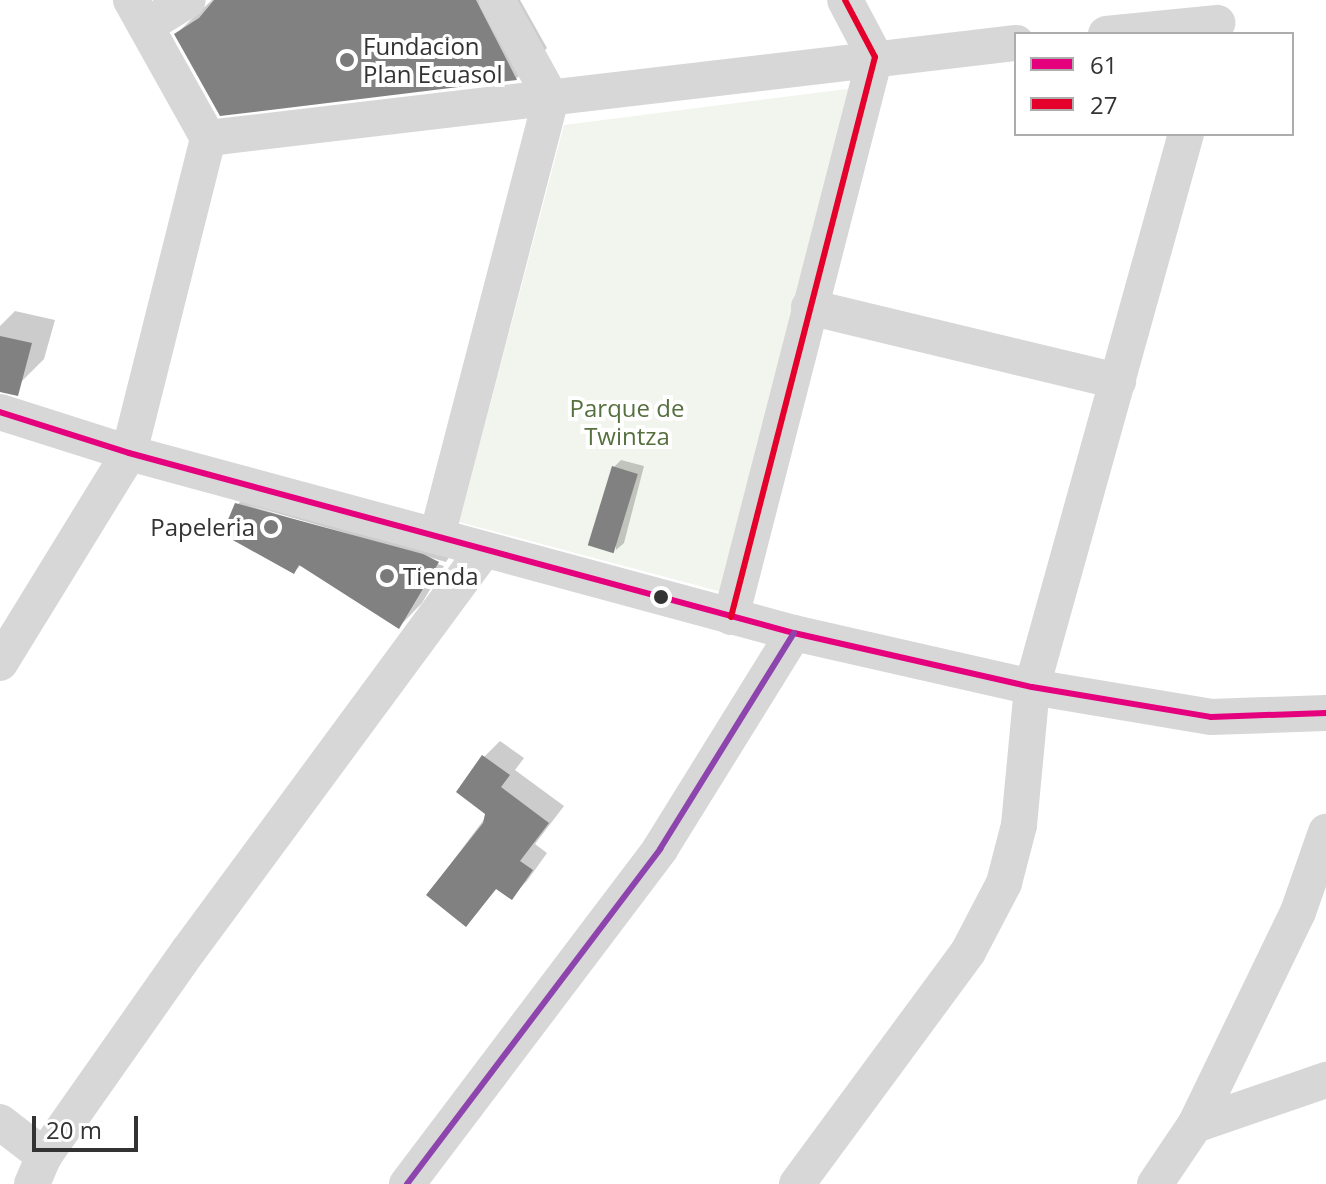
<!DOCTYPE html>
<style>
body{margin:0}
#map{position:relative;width:1326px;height:1184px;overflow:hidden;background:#fff;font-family:"Open Sans",sans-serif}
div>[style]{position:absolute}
.green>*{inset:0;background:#f1f5ed}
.shadow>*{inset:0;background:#0003}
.building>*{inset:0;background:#818181;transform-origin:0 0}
.minor>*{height:36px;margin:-18px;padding:0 18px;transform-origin:18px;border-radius:18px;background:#d7d7d7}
.bus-1>*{height:6px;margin:-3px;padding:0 3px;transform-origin:3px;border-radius:3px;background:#e5007d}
.bus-2>*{height:6px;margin:-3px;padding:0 3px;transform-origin:3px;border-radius:3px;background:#e4002b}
.bus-3>*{height:6px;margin:-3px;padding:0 3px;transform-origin:3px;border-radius:3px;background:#8e44ad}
.dots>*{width:22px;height:22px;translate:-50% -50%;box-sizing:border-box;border:4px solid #fff;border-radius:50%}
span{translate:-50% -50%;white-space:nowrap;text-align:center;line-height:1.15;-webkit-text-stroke:8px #fff;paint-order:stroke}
.poi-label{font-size:24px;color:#333}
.left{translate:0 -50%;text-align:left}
.right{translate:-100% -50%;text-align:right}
.park-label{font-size:24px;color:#56703f}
.legend{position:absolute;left:1014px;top:32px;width:280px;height:104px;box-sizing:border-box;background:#fff;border:2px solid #adadad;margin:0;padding:10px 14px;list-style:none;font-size:24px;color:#333}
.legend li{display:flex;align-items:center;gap:16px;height:40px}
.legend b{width:40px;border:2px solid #adadad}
.scale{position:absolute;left:32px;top:1116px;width:106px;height:36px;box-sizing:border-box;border:4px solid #333;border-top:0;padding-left:10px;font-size:24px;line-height:28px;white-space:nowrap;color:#333;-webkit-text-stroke:6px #fff;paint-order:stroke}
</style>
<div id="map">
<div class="green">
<div style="clip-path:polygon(855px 88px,722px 592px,459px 522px,564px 125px)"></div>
</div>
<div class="shadow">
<div style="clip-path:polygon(212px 0,520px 0,547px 48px,516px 79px,221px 113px,176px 34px)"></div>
<div style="clip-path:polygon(15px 311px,55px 320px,44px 359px,20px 383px,0 378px,0 326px)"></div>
<div style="clip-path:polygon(621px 460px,644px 466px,624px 543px,616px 550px,614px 467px)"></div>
<div style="clip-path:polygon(261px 481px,461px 538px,446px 562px,245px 504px,444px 566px,422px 603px,399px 627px,301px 565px,294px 572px,237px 505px)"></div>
<div style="clip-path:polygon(500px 741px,524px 758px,515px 770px,564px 806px,535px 844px,547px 853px,527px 881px,511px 897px,498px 887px,466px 924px,428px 894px,488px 814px,484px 757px)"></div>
</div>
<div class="building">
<div style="clip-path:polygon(214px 0,476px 0,517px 80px,220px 116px,174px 34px,199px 18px)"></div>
<div style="clip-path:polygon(0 336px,32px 343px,18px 396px,0 392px)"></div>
<div style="left:612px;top:466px;width:27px;height:83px;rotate:17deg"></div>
<div style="clip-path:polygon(235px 503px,423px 554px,439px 562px,399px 629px,299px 565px,294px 574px,222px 534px)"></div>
<div style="clip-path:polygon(482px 755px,510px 775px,501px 787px,549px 823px,520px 861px,533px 870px,512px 900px,496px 889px,466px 927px,426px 895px,483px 823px,485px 814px,456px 792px)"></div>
</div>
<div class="minor">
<div style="left:146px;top:26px;width:49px;rotate:-31.8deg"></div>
<div style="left:1106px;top:34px;width:112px;rotate:-5.7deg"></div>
<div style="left:208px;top:138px;width:814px;rotate:-6.71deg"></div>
<div style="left:809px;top:307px;width:318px;rotate:13.5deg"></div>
<div style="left:0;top:412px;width:135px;rotate:17.6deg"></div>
<div style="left:129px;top:453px;width:689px;rotate:15.15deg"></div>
<div style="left:794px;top:633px;width:244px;rotate:12.8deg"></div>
<div style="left:1032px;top:687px;width:181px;rotate:9.5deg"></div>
<div style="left:1211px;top:717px;width:115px;rotate:-2deg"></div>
<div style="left:437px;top:536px;width:453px;rotate:-75.4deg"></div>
<div style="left:551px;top:98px;width:112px;rotate:-118.9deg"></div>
<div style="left:731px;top:617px;width:578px;rotate:-75.58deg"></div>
<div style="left:875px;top:57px;width:64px;rotate:-117.8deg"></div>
<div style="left:0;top:663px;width:246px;rotate:-58.4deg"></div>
<div style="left:129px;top:453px;width:325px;rotate:-75.9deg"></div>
<div style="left:208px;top:138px;width:158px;rotate:-119.2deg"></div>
<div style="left:0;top:1122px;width:56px;rotate:37.7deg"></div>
<div style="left:1195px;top:1125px;width:139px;rotate:-19deg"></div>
<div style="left:32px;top:1184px;width:30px;rotate:-67deg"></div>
<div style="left:44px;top:1156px;width:252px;rotate:-54.9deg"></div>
<div style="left:189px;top:950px;width:497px;rotate:-53.6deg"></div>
<div style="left:407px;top:1184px;width:420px;rotate:-52.9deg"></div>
<div style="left:660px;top:849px;width:254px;rotate:-58.2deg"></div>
<div style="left:797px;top:1184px;width:288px;rotate:-53.6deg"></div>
<div style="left:968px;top:952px;width:78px;rotate:-62.4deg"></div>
<div style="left:1004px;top:883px;width:60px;rotate:-75.5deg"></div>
<div style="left:1019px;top:825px;width:139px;rotate:-84.6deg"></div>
<div style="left:1032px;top:687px;width:574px;rotate:-74.44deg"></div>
<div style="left:1155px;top:1184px;width:71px;rotate:-55.9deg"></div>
<div style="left:1195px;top:1125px;width:237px;rotate:-64.2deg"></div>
<div style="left:1298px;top:912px;width:85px;rotate:-70.7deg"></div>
</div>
<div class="bus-1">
<div style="left:0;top:412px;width:135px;rotate:17.6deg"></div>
<div style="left:129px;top:453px;width:689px;rotate:15.15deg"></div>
<div style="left:794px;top:633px;width:244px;rotate:12.8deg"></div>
<div style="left:1032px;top:687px;width:181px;rotate:9.5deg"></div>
<div style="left:1211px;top:717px;width:115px;rotate:-2deg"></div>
</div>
<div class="bus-2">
<div style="left:731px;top:617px;width:578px;rotate:-75.58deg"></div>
<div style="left:875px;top:57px;width:64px;rotate:-117.8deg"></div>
</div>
<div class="bus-3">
<div style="left:407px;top:1184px;width:420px;rotate:-52.9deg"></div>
<div style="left:660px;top:849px;width:254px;rotate:-58.2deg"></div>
</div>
<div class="dots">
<div style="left:347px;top:60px;background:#7a7a7a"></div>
<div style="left:271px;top:527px;background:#7a7a7a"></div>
<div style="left:387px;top:576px;background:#7a7a7a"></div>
<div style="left:661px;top:597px;background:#333"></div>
</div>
<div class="poi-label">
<span class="left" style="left:363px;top:60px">Fundacion<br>Plan Ecuasol</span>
<span class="right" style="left:255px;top:527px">Papeleria</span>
<span class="left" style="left:403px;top:576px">Tienda</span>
</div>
<div class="park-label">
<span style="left:627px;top:422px">Parque de<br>Twintza</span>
</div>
<ul class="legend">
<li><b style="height:10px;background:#e5007d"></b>61</li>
<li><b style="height:10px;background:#e4002b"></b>27</li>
</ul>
<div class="scale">20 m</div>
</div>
